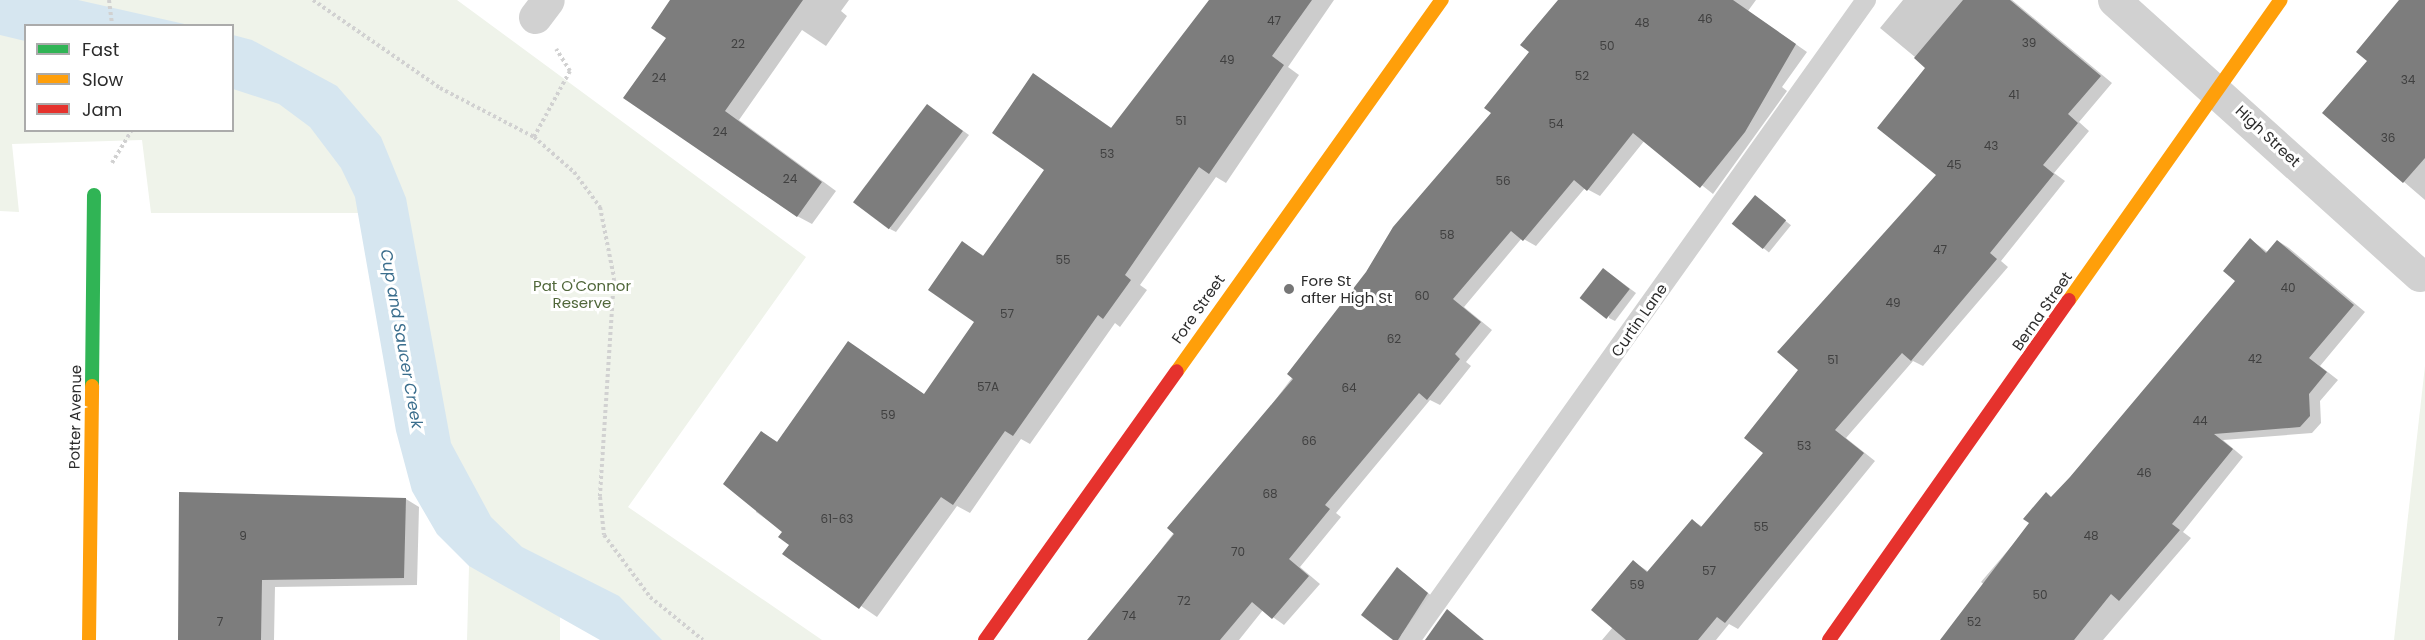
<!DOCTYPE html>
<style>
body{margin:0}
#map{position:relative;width:2425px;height:640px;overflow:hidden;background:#fff;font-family:Poppins,sans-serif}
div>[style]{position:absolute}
.green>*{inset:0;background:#eff3ea}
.water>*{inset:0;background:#d6e6f0}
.shadow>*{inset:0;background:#0003;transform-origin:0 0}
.building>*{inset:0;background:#7d7d7d;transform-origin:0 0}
.path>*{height:4px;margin-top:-2px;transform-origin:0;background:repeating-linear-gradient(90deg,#d1d1d1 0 3px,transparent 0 6px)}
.lane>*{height:20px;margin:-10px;padding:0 10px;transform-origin:10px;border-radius:10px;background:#d1d1d1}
.street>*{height:33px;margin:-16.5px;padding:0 16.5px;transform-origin:16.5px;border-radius:16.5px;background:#d1d1d1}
.fast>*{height:14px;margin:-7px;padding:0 7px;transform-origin:7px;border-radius:7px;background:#30b455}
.slow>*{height:14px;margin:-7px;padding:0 7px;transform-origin:7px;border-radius:7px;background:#ff9f0a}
.jam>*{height:14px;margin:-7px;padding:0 7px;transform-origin:7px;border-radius:7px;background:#e5322d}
.dots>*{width:16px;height:16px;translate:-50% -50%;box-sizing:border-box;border:3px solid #fff;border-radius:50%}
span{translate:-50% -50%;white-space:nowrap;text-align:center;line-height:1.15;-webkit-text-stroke:6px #fff;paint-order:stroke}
.number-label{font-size:12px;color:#404040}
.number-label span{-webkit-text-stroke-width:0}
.street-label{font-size:15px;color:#2c2c2c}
.poi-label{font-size:15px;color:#2c2c2c}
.left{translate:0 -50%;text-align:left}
.park-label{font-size:15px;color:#50673a}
.water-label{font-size:16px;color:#3b6e8d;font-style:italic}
.legend{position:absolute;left:24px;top:24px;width:210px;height:108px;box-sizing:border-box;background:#fff;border:2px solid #ababab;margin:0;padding:8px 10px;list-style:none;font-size:18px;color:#2c2c2c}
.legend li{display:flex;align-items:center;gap:12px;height:30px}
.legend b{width:30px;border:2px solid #ababab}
</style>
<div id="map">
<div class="green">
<div style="clip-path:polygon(evenodd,0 0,457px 0,806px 257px,628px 507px,822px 640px,654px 640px,560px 570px,560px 640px,467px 640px,469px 566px,484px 518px,445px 446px,403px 213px,151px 213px,142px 140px,12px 144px,19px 212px,0 211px,0 0,26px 26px,232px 26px,232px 130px,26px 130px,26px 26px)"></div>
<div style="clip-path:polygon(2425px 366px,2425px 640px,2394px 640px)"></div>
</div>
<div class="water">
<div style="clip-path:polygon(0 0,78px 0,189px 25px,26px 26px,25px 41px,0 35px)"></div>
<div style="clip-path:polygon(233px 35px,252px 40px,337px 86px,381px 137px,406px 198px,451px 443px,491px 517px,522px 547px,619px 596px,662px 640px,600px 640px,469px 566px,437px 534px,412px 491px,396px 431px,355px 197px,341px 168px,310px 127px,279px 104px,233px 89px)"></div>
</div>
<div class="shadow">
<div style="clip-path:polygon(672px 0,849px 0,841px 11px,847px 16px,826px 46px,802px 30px,739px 120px,836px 191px,812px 224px,797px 216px,668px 38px)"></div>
<div style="clip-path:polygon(1211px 0,1334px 0,1288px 67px,1299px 75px,1226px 183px,1216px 177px,1140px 285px,1147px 290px,1120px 327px,1115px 323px,1030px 444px,1021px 439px,970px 513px,957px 506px,877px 617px,784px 553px,791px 544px,784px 532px,756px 512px,762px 433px,779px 443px,849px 343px,925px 395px,976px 322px,963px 243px,984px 256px,1047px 169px,1034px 75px,1113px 129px)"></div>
<div style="clip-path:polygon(1560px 0,1756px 0,1748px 11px,1807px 52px,1782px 87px,1787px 91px,1713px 194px,1645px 140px,1600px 196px,1585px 188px,1536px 246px,1522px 238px,1464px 307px,1492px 330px,1466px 362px,1471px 366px,1440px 405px,1430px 400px,1336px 513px,1341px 517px,1300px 567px,1320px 584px,1284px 625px,1263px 610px,1239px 640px,1092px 640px,1494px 113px)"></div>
<div style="clip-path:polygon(1903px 0,2012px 0,2112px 83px,2079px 122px,2089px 131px,2054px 173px,2065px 181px,2001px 261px,2008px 267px,1923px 366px,1913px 361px,1846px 438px,1875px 461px,1738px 629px,1729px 624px,1716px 640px,1602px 640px,1613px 627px,1634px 562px,1649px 572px,1693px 521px,1703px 527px,1765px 453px,1801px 370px,1938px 175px,1927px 67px,1880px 28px)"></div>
<div style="clip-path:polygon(2401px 0,2425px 0,2425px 200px,2324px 113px,2369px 60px)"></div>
<div style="clip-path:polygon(934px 110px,969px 135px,896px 232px,890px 229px)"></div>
<div style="left:1756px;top:197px;width:45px;height:35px;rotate:39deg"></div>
<div style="clip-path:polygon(2251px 240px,2269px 253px,2278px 241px,2289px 248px,2365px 312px,2320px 366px,2338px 380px,2320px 401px,2321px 423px,2312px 433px,2223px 440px,2243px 457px,2183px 532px,2191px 538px,2103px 640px,1945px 640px,1987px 587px,1981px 582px,2237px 281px)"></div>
<div style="clip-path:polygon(1609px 273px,1636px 293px,1615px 321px,1609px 318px)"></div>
<div style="clip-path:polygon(180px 494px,406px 499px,419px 507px,417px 585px,275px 587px,274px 640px,179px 640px)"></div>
<div style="clip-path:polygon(1404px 573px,1434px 598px,1406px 640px,1395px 640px)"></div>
</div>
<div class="building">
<div style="clip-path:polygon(670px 0,803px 0,725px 111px,822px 182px,797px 217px,623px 98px,666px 38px,651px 28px)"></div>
<div style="clip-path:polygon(1209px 0,1312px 0,1272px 56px,1284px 65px,1209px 174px,1199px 167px,1125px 275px,1131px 280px,1103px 319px,1098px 315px,1013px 436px,1005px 431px,953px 505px,941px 497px,859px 609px,782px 554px,789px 545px,778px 537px,782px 532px,723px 484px,761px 431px,777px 442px,848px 341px,924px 394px,974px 322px,928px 290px,962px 241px,983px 256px,1044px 170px,992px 133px,1033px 73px,1111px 128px)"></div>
<div style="clip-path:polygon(1558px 0,1733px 0,1796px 44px,1745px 132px,1700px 188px,1633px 133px,1587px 191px,1574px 180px,1523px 241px,1511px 231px,1453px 299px,1481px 322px,1455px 354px,1460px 359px,1427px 400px,1419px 393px,1325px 505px,1330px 509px,1289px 559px,1309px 576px,1272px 619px,1252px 602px,1220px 640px,1087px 640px,1174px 534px,1167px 528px,1293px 379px,1287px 374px,1366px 272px,1393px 227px,1491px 113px,1484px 108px,1529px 52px,1520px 45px)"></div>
<div style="clip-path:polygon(1963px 0,2010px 0,2101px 76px,2068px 114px,2078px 123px,2043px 165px,2054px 174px,1990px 253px,1997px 259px,1911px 361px,1902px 353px,1835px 430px,1864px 453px,1725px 623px,1717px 617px,1698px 640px,1626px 640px,1591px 610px,1633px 560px,1647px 572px,1692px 519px,1701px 527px,1763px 453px,1744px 438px,1798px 370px,1777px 352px,1936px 175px,1877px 128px,1925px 68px,1914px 58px)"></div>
<div style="clip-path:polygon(2399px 0,2425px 0,2425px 158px,2403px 183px,2322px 113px,2367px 61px,2356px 52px)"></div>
<div style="left:927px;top:104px;width:45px;height:123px;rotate:37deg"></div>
<div style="left:1755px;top:195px;width:40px;height:37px;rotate:39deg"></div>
<div style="clip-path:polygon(2250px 238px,2266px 253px,2277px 240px,2354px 305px,2309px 358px,2327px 372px,2309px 394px,2310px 416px,2300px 427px,2214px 434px,2233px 449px,2172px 524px,2180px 530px,2119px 601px,2111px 594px,2074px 640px,1940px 640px,2029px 523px,2023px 519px,2046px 492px,2051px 497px,2070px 477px,2235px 281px,2223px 271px)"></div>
<div style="left:1603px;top:268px;width:34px;height:38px;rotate:38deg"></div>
<div style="clip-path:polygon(179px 492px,406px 498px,404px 578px,262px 580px,261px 640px,178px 640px)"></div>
<div style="clip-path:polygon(1397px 567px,1428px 593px,1398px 640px,1393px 640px,1361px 615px)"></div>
<div style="clip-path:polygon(1447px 609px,1484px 640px,1425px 640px)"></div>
</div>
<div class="path">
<div style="left:109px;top:0;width:26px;rotate:83deg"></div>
<div style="left:313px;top:0;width:155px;rotate:34.7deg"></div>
<div style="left:440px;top:88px;width:106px;rotate:27.5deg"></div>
<div style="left:534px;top:137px;width:53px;rotate:41.2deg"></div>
<div style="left:574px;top:172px;width:44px;rotate:53.4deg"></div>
<div style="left:600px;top:207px;width:72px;rotate:78.8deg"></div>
<div style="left:614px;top:278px;width:219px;rotate:93.7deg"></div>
<div style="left:600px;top:497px;width:38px;rotate:84deg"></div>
<div style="left:604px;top:535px;width:77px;rotate:53.4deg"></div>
<div style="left:650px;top:597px;width:68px;rotate:39.1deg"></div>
<div style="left:534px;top:137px;width:75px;rotate:-61.4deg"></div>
<div style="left:570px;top:71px;width:26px;rotate:-122deg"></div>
<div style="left:112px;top:163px;width:39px;rotate:-59deg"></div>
</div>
<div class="lane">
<div style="left:1410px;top:640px;width:786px;rotate:-54.53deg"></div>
</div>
<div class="street">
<div style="left:2114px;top:0;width:411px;rotate:42deg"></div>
<div style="left:535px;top:17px;width:21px;rotate:-53deg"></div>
</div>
<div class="fast">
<div style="left:92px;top:386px;width:191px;rotate:-89.4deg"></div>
</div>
<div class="slow">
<div style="left:2069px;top:300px;width:367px;rotate:-54.8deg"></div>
<div style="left:1177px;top:371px;width:456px;rotate:-54.5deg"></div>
<div style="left:89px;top:640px;width:254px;rotate:-89.3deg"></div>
</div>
<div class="jam">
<div style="left:985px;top:640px;width:330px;rotate:-54.5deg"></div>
<div style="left:1829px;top:640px;width:416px;rotate:-54.8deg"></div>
</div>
<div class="dots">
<div style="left:1289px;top:289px;background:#767676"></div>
</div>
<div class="number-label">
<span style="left:1705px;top:19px">46</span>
<span style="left:1274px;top:21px">47</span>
<span style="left:1642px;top:23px">48</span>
<span style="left:2029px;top:43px">39</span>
<span style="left:738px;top:44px">22</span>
<span style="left:1607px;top:46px">50</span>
<span style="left:1227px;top:60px">49</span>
<span style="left:1582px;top:76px">52</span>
<span style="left:659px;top:78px">24</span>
<span style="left:2408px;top:80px">34</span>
<span style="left:2014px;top:95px">41</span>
<span style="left:1181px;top:121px">51</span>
<span style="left:1556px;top:124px">54</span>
<span style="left:720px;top:132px">24</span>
<span style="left:2388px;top:138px">36</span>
<span style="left:1991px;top:146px">43</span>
<span style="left:1107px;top:154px">53</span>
<span style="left:1954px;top:165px">45</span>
<span style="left:790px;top:179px">24</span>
<span style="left:1503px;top:181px">56</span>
<span style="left:1447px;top:235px">58</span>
<span style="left:1940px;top:250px">47</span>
<span style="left:1063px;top:260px">55</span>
<span style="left:2288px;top:288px">40</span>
<span style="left:1422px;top:296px">60</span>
<span style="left:1893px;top:303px">49</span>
<span style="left:1007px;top:314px">57</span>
<span style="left:1394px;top:339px">62</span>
<span style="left:2255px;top:359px">42</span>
<span style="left:1833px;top:360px">51</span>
<span style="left:988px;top:387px">57A</span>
<span style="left:1349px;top:388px">64</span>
<span style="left:888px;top:415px">59</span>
<span style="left:2200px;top:421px">44</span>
<span style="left:1309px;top:441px">66</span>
<span style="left:1804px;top:446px">53</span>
<span style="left:2144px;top:473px">46</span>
<span style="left:1270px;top:494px">68</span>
<span style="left:837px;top:519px">61-63</span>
<span style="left:1761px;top:527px">55</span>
<span style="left:243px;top:536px">9</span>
<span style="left:2091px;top:536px">48</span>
<span style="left:1238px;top:552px">70</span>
<span style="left:1709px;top:571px">57</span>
<span style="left:1637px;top:585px">59</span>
<span style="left:2040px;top:595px">50</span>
<span style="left:1184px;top:601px">72</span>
<span style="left:1129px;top:616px">74</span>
<span style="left:220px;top:622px">7</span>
<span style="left:1974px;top:622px">52</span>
</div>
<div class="street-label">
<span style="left:2268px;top:136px;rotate:43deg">High Street</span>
<span style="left:1198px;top:309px;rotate:-55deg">Fore Street</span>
<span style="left:2042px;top:311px;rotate:-55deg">Berna Street</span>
<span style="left:1639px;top:320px;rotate:-55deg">Curtin Lane</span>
<span style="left:75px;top:417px;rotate:-89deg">Potter Avenue</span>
</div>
<div class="poi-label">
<span class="left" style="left:1301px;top:289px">Fore St<br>after High St</span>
</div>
<div class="park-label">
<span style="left:582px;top:294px">Pat O'Connor<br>Reserve</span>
</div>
<div class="water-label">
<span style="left:401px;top:339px;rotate:80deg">Cup and Saucer Creek</span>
</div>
<ul class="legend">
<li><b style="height:8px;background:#30b455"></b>Fast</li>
<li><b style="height:8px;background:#ff9f0a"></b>Slow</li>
<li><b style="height:8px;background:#e5322d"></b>Jam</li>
</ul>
</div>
